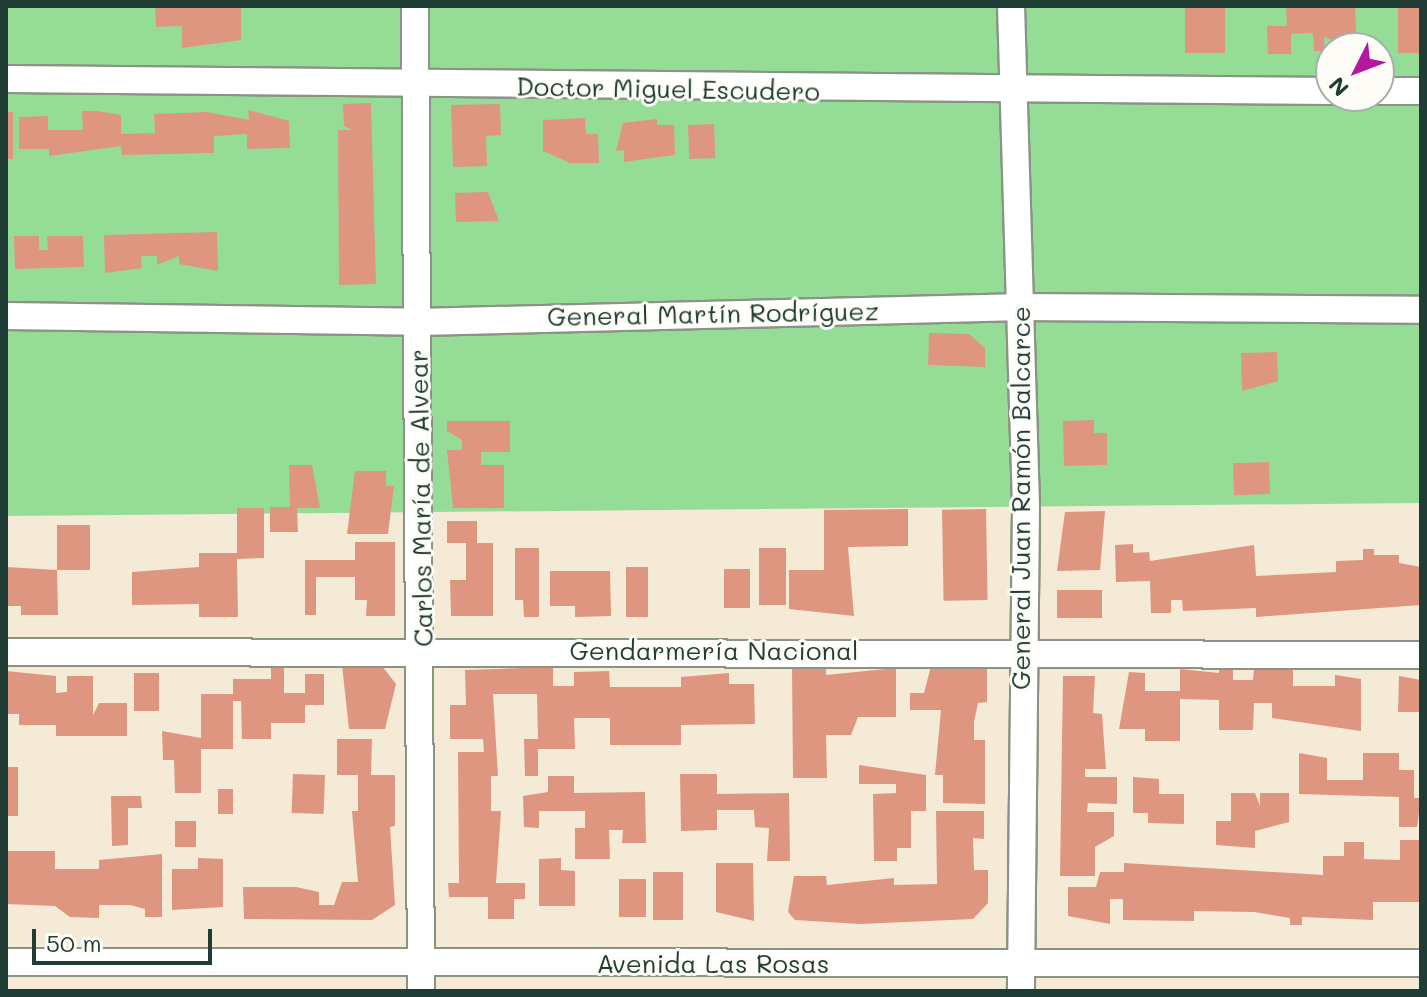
<!DOCTYPE html>
<meta charset="utf-8">
<style>
body{margin:0}
#map{position:relative;width:1427px;height:997px;overflow:hidden;background:#f5ead5;font-family:Mali,sans-serif}
div>[style]{position:absolute}
.green>*{inset:0;background:#95dd97}
.building>*{inset:0;background:#de9681;transform-origin:0 0}
.roads{filter:drop-shadow(2px 0 #8a9484) drop-shadow(-2px 0 #8a9484) drop-shadow(0 2px #8a9484) drop-shadow(0 -2px #8a9484)}
.minor>*{height:26px;margin:-13px;padding:0 13px;transform-origin:13px;border-radius:13px;background:#fff}
span{translate:-50% -50%;white-space:nowrap;text-align:center;line-height:1.15;-webkit-text-stroke:6px #fdfcf7;paint-order:stroke}
.street-label{font-size:26px;color:#1f3d34}
.frame{position:absolute;inset:0;border:8px solid #1f3d34;pointer-events:none}
.north{position:absolute;left:1315px;top:32px;width:80px;height:80px;box-sizing:border-box;background:#fdfcf7;border:2px solid #a4b0a9;border-radius:50%;rotate:228deg;font-size:22px;font-weight:700;line-height:32px;text-align:center;color:#1f3d34}
.north::after{content:'';display:block;margin:auto;width:28px;height:36px;background:#b5179e;clip-path:polygon(50% 0,100% 100%,50% 72%,0 100%)}
.scale{position:absolute;left:32px;top:929px;width:180px;height:36px;box-sizing:border-box;border:4px solid #1f3d34;border-top:0;padding-left:10px;font-size:24px;line-height:28px;white-space:nowrap;color:#1f3d34;-webkit-text-stroke:6px #fdfcf7;paint-order:stroke}
</style>
<div id="map">
<div class="green">
<div style="clip-path:polygon(evenodd,6px 6px,1421px 6px,1421px 503px,6px 516px,6px 6px,1331px 48px,1379px 48px,1379px 96px,1331px 96px,1331px 48px)"></div>
</div>
<div class="building">
<div style="clip-path:polygon(155px 6px,241px 6px,241px 40px,182px 48px,182px 26px,156px 27px)"></div>
<div style="left:1185px;top:6px;width:40px;height:47px"></div>
<div style="clip-path:polygon(1286px 6px,1355px 6px,1357px 48px,1324px 37px,1325px 51px,1314px 51px,1313px 33px,1291px 34px,1291px 54px,1268px 54px,1267px 26px,1287px 26px)"></div>
<div style="left:1398px;top:6px;width:23px;height:47px"></div>
<div style="clip-path:polygon(371px 103px,376px 284px,339px 285px,338px 130px,353px 130px,344px 126px,343px 104px)"></div>
<div style="clip-path:polygon(500px 104px,501px 135px,486px 136px,487px 166px,453px 167px,451px 105px)"></div>
<div style="clip-path:polygon(248px 110px,289px 121px,290px 148px,247px 149px,247px 134px,214px 136px,214px 153px,122px 155px,121px 146px,49px 156px,49px 149px,19px 149px,19px 117px,48px 116px,48px 130px,83px 130px,82px 111px,97px 111px,121px 115px,121px 134px,155px 133px,154px 114px,207px 112px,249px 120px)"></div>
<div style="left:13px;top:112px;width:47px;height:7px;rotate:90deg"></div>
<div style="clip-path:polygon(585px 118px,586px 134px,598px 134px,599px 163px,570px 163px,543px 151px,543px 120px)"></div>
<div style="clip-path:polygon(657px 119px,657px 125px,674px 125px,675px 155px,624px 162px,624px 150px,616px 151px,623px 123px)"></div>
<div style="left:714px;top:124px;width:34px;height:26px;rotate:88deg"></div>
<div style="clip-path:polygon(488px 192px,499px 221px,456px 222px,455px 193px)"></div>
<div style="clip-path:polygon(217px 232px,218px 271px,179px 264px,179px 256px,157px 265px,157px 256px,141px 256px,142px 268px,105px 273px,104px 235px)"></div>
<div style="clip-path:polygon(14px 236px,39px 236px,39px 250px,48px 250px,47px 236px,83px 236px,84px 267px,15px 269px)"></div>
<div style="clip-path:polygon(929px 333px,969px 334px,985px 348px,985px 367px,928px 365px)"></div>
<div style="clip-path:polygon(1277px 352px,1278px 381px,1242px 391px,1241px 353px)"></div>
<div style="clip-path:polygon(1094px 420px,1094px 433px,1107px 433px,1107px 465px,1064px 466px,1063px 421px)"></div>
<div style="clip-path:polygon(447px 421px,510px 421px,510px 452px,481px 452px,481px 465px,504px 465px,504px 508px,453px 508px,447px 450px,462px 450px,462px 440px,447px 431px)"></div>
<div style="left:1269px;top:462px;width:32px;height:36px;rotate:88deg"></div>
<div style="clip-path:polygon(289px 465px,312px 465px,320px 508px,297px 508px,298px 532px,270px 532px,270px 507px,290px 507px)"></div>
<div style="clip-path:polygon(355px 471px,386px 471px,386px 486px,394px 486px,388px 534px,347px 534px)"></div>
<div style="clip-path:polygon(237px 508px,264px 508px,264px 558px,237px 559px,238px 617px,199px 617px,199px 604px,132px 605px,132px 572px,199px 567px,199px 553px,237px 553px)"></div>
<div style="clip-path:polygon(908px 509px,908px 546px,848px 547px,854px 616px,789px 609px,789px 570px,824px 570px,824px 510px)"></div>
<div style="left:986px;top:509px;width:91px;height:44px;rotate:89deg"></div>
<div style="clip-path:polygon(1105px 511px,1100px 570px,1057px 571px,1065px 512px)"></div>
<div style="clip-path:polygon(447px 521px,477px 521px,477px 543px,493px 543px,493px 616px,451px 616px,450px 580px,466px 580px,466px 543px,447px 543px)"></div>
<div style="left:57px;top:525px;width:33px;height:45px"></div>
<div style="clip-path:polygon(355px 542px,395px 542px,395px 616px,366px 616px,367px 600px,355px 600px,355px 577px,316px 577px,316px 615px,305px 615px,305px 560px,355px 560px)"></div>
<div style="clip-path:polygon(1133px 544px,1133px 553px,1149px 552px,1150px 561px,1254px 545px,1256px 576px,1336px 572px,1336px 561px,1363px 560px,1363px 549px,1374px 549px,1374px 555px,1399px 555px,1399px 563px,1421px 567px,1421px 605px,1256px 617px,1256px 608px,1183px 611px,1182px 600px,1171px 600px,1171px 613px,1151px 613px,1150px 581px,1116px 582px,1115px 545px)"></div>
<div style="clip-path:polygon(515px 548px,539px 548px,539px 617px,524px 617px,523px 600px,515px 600px)"></div>
<div style="left:759px;top:548px;width:27px;height:57px"></div>
<div style="clip-path:polygon(6px 567px,57px 570px,58px 615px,21px 615px,21px 606px,6px 606px)"></div>
<div style="left:626px;top:567px;width:22px;height:50px"></div>
<div style="left:724px;top:569px;width:26px;height:39px"></div>
<div style="clip-path:polygon(550px 571px,610px 571px,611px 616px,575px 617px,575px 606px,550px 606px)"></div>
<div style="left:1102px;top:590px;width:28px;height:45px;rotate:90deg"></div>
<div style="clip-path:polygon(342px 665px,382px 666px,396px 684px,385px 729px,349px 729px)"></div>
<div style="clip-path:polygon(931px 666px,987px 666px,987px 702px,978px 703px,974px 722px,974px 740px,985px 740px,985px 804px,943px 803px,943px 775px,935px 775px,941px 710px,910px 710px,910px 693px,924px 693px)"></div>
<div style="clip-path:polygon(271px 667px,284px 667px,284px 693px,305px 693px,305px 674px,324px 674px,324px 705px,305px 705px,305px 723px,271px 723px,271px 739px,242px 739px,241px 701px,233px 701px,233px 749px,201px 749px,201px 793px,175px 793px,174px 760px,163px 760px,162px 731px,201px 738px,201px 694px,233px 694px,233px 679px,271px 679px)"></div>
<div style="clip-path:polygon(553px 667px,553px 686px,574px 686px,574px 672px,609px 671px,610px 687px,681px 687px,681px 677px,729px 673px,729px 684px,754px 684px,755px 724px,681px 725px,681px 745px,610px 745px,610px 718px,574px 718px,575px 749px,538px 749px,538px 776px,525px 776px,524px 739px,538px 739px,537px 694px,493px 694px,498px 776px,491px 776px,491px 811px,501px 811px,496px 883px,525px 883px,525px 899px,514px 899px,514px 919px,488px 919px,488px 897px,449px 897px,448px 883px,459px 883px,458px 752px,484px 752px,483px 739px,450px 739px,450px 705px,466px 705px,465px 670px)"></div>
<div style="clip-path:polygon(792px 667px,826px 667px,826px 675px,896px 668px,896px 717px,858px 717px,851px 735px,826px 735px,827px 778px,793px 778px)"></div>
<div style="clip-path:polygon(1219px 668px,1233px 668px,1233px 680px,1253px 680px,1254px 668px,1293px 669px,1293px 686px,1335px 686px,1335px 675px,1361px 679px,1361px 731px,1272px 718px,1272px 703px,1254px 703px,1253px 730px,1219px 730px,1219px 700px,1180px 699px,1180px 741px,1145px 741px,1145px 729px,1119px 729px,1129px 672px,1145px 673px,1145px 691px,1180px 691px,1180px 669px,1219px 673px)"></div>
<div style="clip-path:polygon(6px 671px,56px 676px,56px 693px,67px 692px,67px 676px,93px 676px,93px 715px,99px 703px,127px 703px,127px 736px,56px 736px,56px 725px,19px 725px,19px 714px,6px 714px)"></div>
<div style="left:134px;top:673px;width:25px;height:38px"></div>
<div style="clip-path:polygon(1063px 676px,1095px 676px,1093px 713px,1102px 714px,1106px 769px,1085px 769px,1085px 777px,1117px 777px,1117px 804px,1088px 803px,1087px 812px,1114px 812px,1114px 836px,1095px 847px,1095px 876px,1060px 876px)"></div>
<div style="clip-path:polygon(1399px 676px,1421px 680px,1421px 712px,1398px 712px)"></div>
<div style="clip-path:polygon(337px 739px,372px 739px,371px 775px,395px 775px,395px 826px,390px 827px,395px 905px,372px 920px,244px 919px,243px 887px,296px 887px,319px 892px,319px 905px,334px 905px,342px 882px,358px 882px,352px 811px,358px 811px,358px 775px,337px 775px)"></div>
<div style="clip-path:polygon(1299px 753px,1327px 758px,1327px 780px,1363px 780px,1363px 753px,1399px 753px,1399px 770px,1414px 770px,1414px 798px,1421px 798px,1417px 827px,1399px 827px,1399px 797px,1299px 794px)"></div>
<div style="clip-path:polygon(859px 765px,926px 775px,926px 811px,911px 811px,911px 848px,897px 848px,897px 861px,874px 861px,873px 794px,896px 793px,896px 784px,859px 784px)"></div>
<div style="left:6px;top:767px;width:12px;height:49px"></div>
<div style="left:293px;top:774px;width:32px;height:39px;rotate:2deg"></div>
<div style="clip-path:polygon(680px 774px,717px 774px,717px 794px,789px 793px,790px 861px,767px 861px,769px 828px,755px 827px,754px 810px,717px 810px,717px 830px,681px 831px)"></div>
<div style="clip-path:polygon(548px 776px,574px 776px,574px 793px,645px 792px,646px 843px,622px 843px,623px 830px,609px 830px,610px 859px,575px 859px,575px 828px,585px 828px,585px 811px,539px 811px,539px 828px,524px 827px,523px 796px,548px 792px)"></div>
<div style="clip-path:polygon(1133px 777px,1159px 779px,1159px 794px,1184px 794px,1184px 824px,1148px 823px,1148px 813px,1133px 813px)"></div>
<div style="left:218px;top:789px;width:15px;height:25px"></div>
<div style="clip-path:polygon(1231px 793px,1255px 793px,1260px 806px,1260px 793px,1289px 793px,1289px 822px,1255px 831px,1255px 848px,1216px 845px,1216px 821px,1231px 821px)"></div>
<div style="clip-path:polygon(111px 796px,141px 796px,142px 808px,128px 808px,128px 845px,112px 846px)"></div>
<div style="clip-path:polygon(936px 811px,984px 811px,984px 839px,973px 838px,974px 870px,988px 870px,988px 903px,973px 919px,860px 924px,795px 920px,788px 912px,794px 876px,826px 876px,827px 885px,894px 878px,894px 885px,937px 884px)"></div>
<div style="left:175px;top:821px;width:21px;height:26px"></div>
<div style="clip-path:polygon(1400px 840px,1421px 840px,1421px 902px,1373px 902px,1373px 920px,1302px 917px,1302px 925px,1290px 925px,1290px 918px,1254px 912px,1194px 911px,1194px 921px,1123px 920px,1123px 899px,1110px 899px,1110px 924px,1068px 916px,1068px 887px,1096px 887px,1100px 872px,1124px 872px,1124px 863px,1323px 875px,1323px 856px,1344px 856px,1344px 842px,1364px 842px,1364px 859px,1400px 860px)"></div>
<div style="clip-path:polygon(6px 851px,55px 851px,55px 869px,99px 869px,99px 860px,162px 854px,162px 917px,145px 917px,145px 909px,130px 905px,99px 905px,99px 918px,70px 917px,55px 906px,6px 904px)"></div>
<div style="clip-path:polygon(198px 858px,223px 859px,223px 907px,172px 910px,172px 869px,198px 869px)"></div>
<div style="clip-path:polygon(561px 858px,561px 870px,575px 871px,575px 906px,539px 906px,539px 859px)"></div>
<div style="clip-path:polygon(716px 863px,753px 863px,754px 921px,716px 912px)"></div>
<div style="left:653px;top:872px;width:30px;height:48px"></div>
<div style="left:619px;top:879px;width:27px;height:38px"></div>
</div>
<div class="roads">
<div class="minor">
<div style="left:415px;top:6px;width:985px;rotate:89.65deg"></div>
<div style="left:1011px;top:6px;width:500px;rotate:88.28deg"></div>
<div style="left:1026px;top:506px;width:485px;rotate:90.6deg"></div>
<div style="left:6px;top:79px;width:1325px;rotate:0.52deg"></div>
<div style="left:1379px;top:91px;width:42px"></div>
<div style="left:6px;top:316px;width:413px;rotate:0.8deg"></div>
<div style="left:419px;top:322px;width:602px;rotate:-1.43deg"></div>
<div style="left:1021px;top:307px;width:400px;rotate:0.4deg"></div>
<div style="left:6px;top:652px;width:1415px;rotate:0.12deg"></div>
<div style="left:6px;top:962px;width:1415px;rotate:0.04deg"></div>
</div>
</div>
<div class="street-label">
<span style="left:668px;top:89px;rotate:1deg">Doctor Miguel Escudero</span>
<span style="left:713px;top:314px;rotate:-1deg">General Martín Rodríguez</span>
<span style="left:421px;top:498px;rotate:-91deg">Carlos María de Alvear</span>
<span style="left:1021px;top:498px;rotate:-90deg">General Juan Ramón Balcarce</span>
<span style="left:714px;top:651px">Gendarmería Nacional</span>
<span style="left:713px;top:964px">Avenida Las Rosas</span>
</div>
<div class="frame"></div>
<div class="north">N</div>
<div class="scale">50 m</div>
</div>
